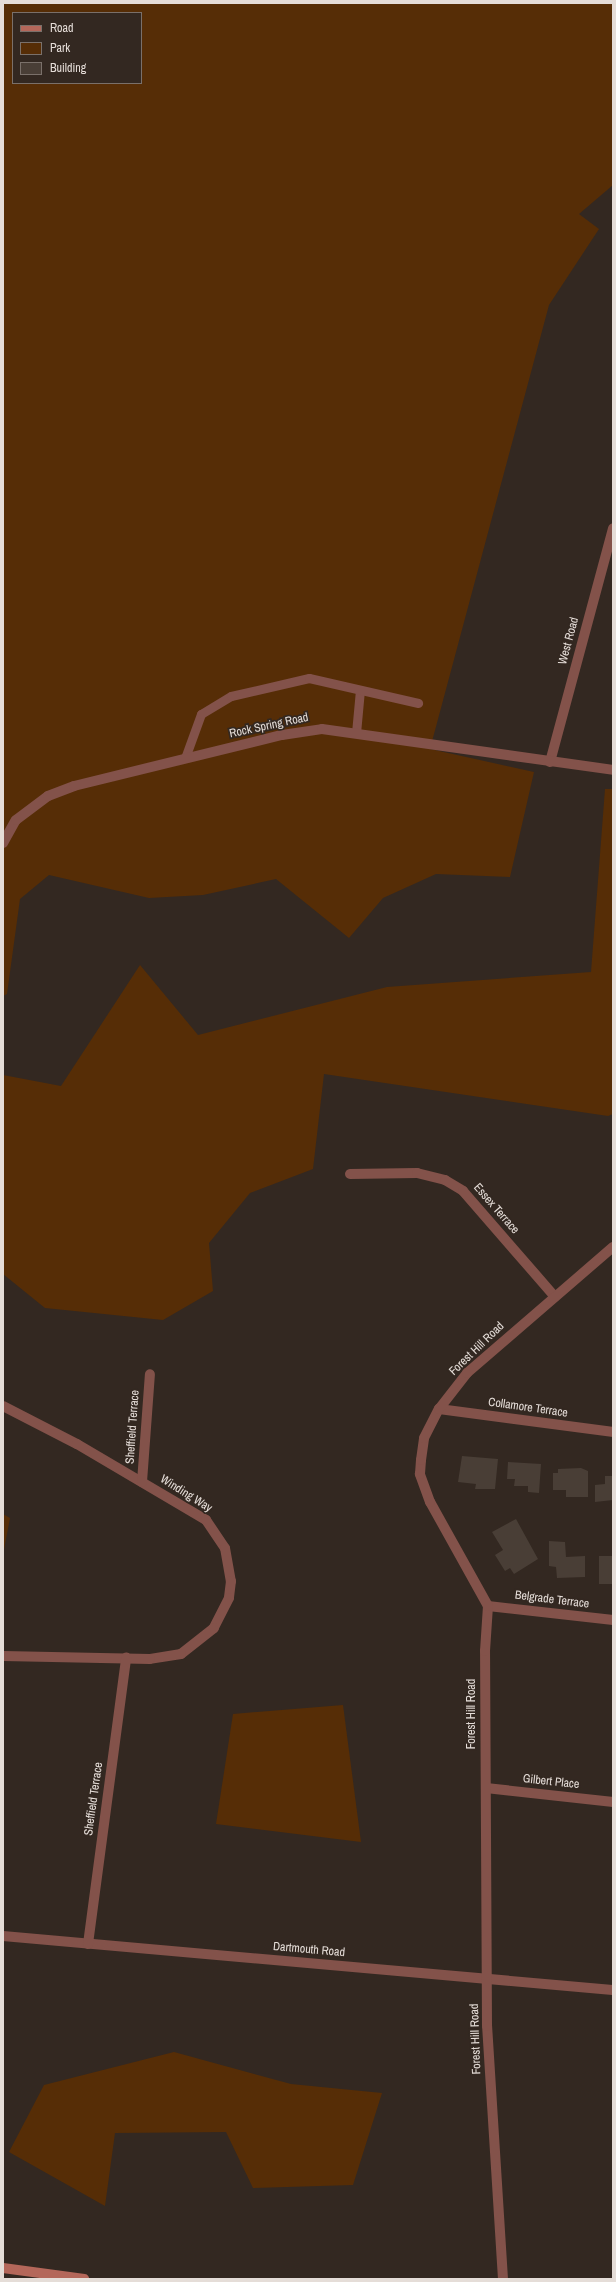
<!DOCTYPE html>
<style>
body{margin:0}
#map{position:relative;width:616px;height:2282px;overflow:hidden;background:#332821;font-family:"Archivo Narrow",sans-serif}
div>[style]{position:absolute}
.green>*{inset:0;background:#562d06}
.building>*{inset:0;background:#493e36;transform-origin:0 0}
.lane>*{height:9px;margin:-4.5px;padding:0 4.5px;transform-origin:4.5px;border-radius:4.5px;background:#83524a}
.street>*{height:10px;margin:-5px;padding:0 5px;transform-origin:5px;border-radius:5px;background:#83524a}
.secondary>*{height:10px;margin:-5px;padding:0 5px;transform-origin:5px;border-radius:5px;background:#b4675a}
span{translate:-50% -50%;white-space:nowrap;text-align:center;line-height:1.15;-webkit-text-stroke:3.5px #332821;paint-order:stroke}
.street-label{font-size:12px;color:#e5ddd8}
.frame{position:absolute;inset:0;border:4px solid #e5ddd8;pointer-events:none}
.legend{position:absolute;left:12px;top:12px;width:130px;height:72px;box-sizing:border-box;background:#332821;border:1px solid #7a706a;margin:0;padding:5px 7px;list-style:none;font-size:12px;color:#e5ddd8}
.legend li{display:flex;align-items:center;gap:8px;height:20px}
.legend b{width:20px;border:1px solid #7a706a}
</style>
<div id="map">
<div class="green">
<div style="clip-path:polygon(evenodd,3px 3px,613px 3px,613px 185px,579px 214px,599px 229px,549px 305px,430px 749px,534px 772px,510px 877px,436px 874px,383px 898px,349px 938px,276px 879px,203px 895px,149px 898px,49px 875px,20px 899px,7px 994px,3px 996px,3px 3px,13px 13px,141px 13px,141px 83px,13px 83px,13px 13px)"></div>
<div style="clip-path:polygon(605px 789px,613px 789px,613px 1114px,608px 1116px,324px 1074px,313px 1169px,250px 1193px,209px 1243px,213px 1291px,163px 1320px,45px 1308px,3px 1274px,3px 1075px,61px 1086px,140px 965px,198px 1035px,387px 987px,591px 972px)"></div>
<div style="clip-path:polygon(3px 1514px,10px 1518px,3px 1555px)"></div>
<div style="clip-path:polygon(343px 1705px,361px 1842px,216px 1824px,233px 1714px)"></div>
<div style="clip-path:polygon(174px 2052px,291px 2084px,382px 2093px,353px 2185px,253px 2188px,226px 2132px,115px 2133px,105px 2206px,9px 2152px,44px 2085px)"></div>
</div>
<div class="building">
<div style="clip-path:polygon(462px 1456px,498px 1459px,495px 1489px,475px 1489px,476px 1484px,458px 1482px)"></div>
<div style="clip-path:polygon(508px 1462px,541px 1464px,539px 1493px,528px 1492px,528px 1486px,514px 1486px,515px 1479px,507px 1479px)"></div>
<div style="clip-path:polygon(581px 1468px,588px 1471px,588px 1497px,566px 1497px,566px 1490px,553px 1490px,553px 1473px,558px 1473px,558px 1469px)"></div>
<div style="clip-path:polygon(605px 1476px,613px 1476px,613px 1500px,595px 1502px,595px 1485px,605px 1484px)"></div>
<div style="clip-path:polygon(516px 1519px,538px 1559px,514px 1574px,510px 1568px,505px 1571px,495px 1555px,503px 1550px,492px 1532px)"></div>
<div style="clip-path:polygon(549px 1541px,565px 1542px,566px 1557px,585px 1556px,585px 1577px,557px 1578px,556px 1567px,549px 1566px)"></div>
<div style="left:599px;top:1556px;width:14px;height:28px"></div>
</div>
<div class="lane">
<div style="left:356px;top:733px;width:43px;rotate:-84.7deg"></div>
<div style="left:185px;top:758px;width:47px;rotate:-70deg"></div>
<div style="left:201px;top:714px;width:35px;rotate:-31deg"></div>
<div style="left:231px;top:696px;width:80px;rotate:-13deg"></div>
<div style="left:309px;top:678px;width:112px;rotate:12.9deg"></div>
</div>
<div class="street">
<div style="left:550px;top:762px;width:242px;rotate:-74.9deg"></div>
<div style="left:3px;top:843px;width:26px;rotate:-61deg"></div>
<div style="left:16px;top:820px;width:40px;rotate:-37deg"></div>
<div style="left:48px;top:796px;width:28px;rotate:-21deg"></div>
<div style="left:74px;top:786px;width:214px;rotate:-13.8deg"></div>
<div style="left:282px;top:735px;width:40px;rotate:-8.5deg"></div>
<div style="left:322px;top:729px;width:294px;rotate:8deg"></div>
<div style="left:350px;top:1174px;width:67px;rotate:-0.9deg"></div>
<div style="left:417px;top:1173px;width:29px;rotate:14deg"></div>
<div style="left:445px;top:1180px;width:21px;rotate:31deg"></div>
<div style="left:463px;top:1191px;width:140px;rotate:49deg"></div>
<div style="left:3px;top:1406px;width:83px;rotate:27.2deg"></div>
<div style="left:77px;top:1444px;width:150px;rotate:30.5deg"></div>
<div style="left:206px;top:1520px;width:34px;rotate:56deg"></div>
<div style="left:225px;top:1548px;width:34px;rotate:80deg"></div>
<div style="left:231px;top:1581px;width:17px;rotate:97deg"></div>
<div style="left:229px;top:1598px;width:34px;rotate:117deg"></div>
<div style="left:214px;top:1628px;width:42px;rotate:141.8deg"></div>
<div style="left:181px;top:1654px;width:31px;rotate:171deg"></div>
<div style="left:150px;top:1659px;width:147px;rotate:-178.8deg"></div>
<div style="left:439px;top:1409px;width:176px;rotate:7.5deg"></div>
<div style="left:142px;top:1482px;width:108px;rotate:-85.8deg"></div>
<div style="left:488px;top:1606px;width:126px;rotate:6.4deg"></div>
<div style="left:486px;top:1788px;width:128px;rotate:6.3deg"></div>
<div style="left:3px;top:1936px;width:612px;rotate:5.06deg"></div>
<div style="left:88px;top:1944px;width:289px;rotate:-82.4deg"></div>
<div style="left:503px;top:2279px;width:254px;rotate:-93.6deg"></div>
<div style="left:487px;top:2026px;width:375px;rotate:-90.3deg"></div>
<div style="left:485px;top:1651px;width:45px;rotate:-86.2deg"></div>
<div style="left:488px;top:1606px;width:119px;rotate:-119.1deg"></div>
<div style="left:430px;top:1502px;width:30px;rotate:-110deg"></div>
<div style="left:420px;top:1474px;width:14px;rotate:-86deg"></div>
<div style="left:421px;top:1460px;width:22px;rotate:-82deg"></div>
<div style="left:424px;top:1438px;width:33px;rotate:-63deg"></div>
<div style="left:439px;top:1409px;width:46px;rotate:-52.1deg"></div>
<div style="left:467px;top:1373px;width:193px;rotate:-40.8deg"></div>
</div>
<div class="secondary">
<div style="left:3px;top:2268px;width:82px;rotate:7.7deg"></div>
</div>
<div class="street-label">
<span style="left:569px;top:641px;rotate:-75deg">West Road</span>
<span style="left:269px;top:726px;rotate:-12deg">Rock Spring Road</span>
<span style="left:496px;top:1209px;rotate:49deg">Essex Terrace</span>
<span style="left:477px;top:1349px;rotate:-44deg">Forest Hill Road</span>
<span style="left:528px;top:1408px;rotate:8deg">Collamore Terrace</span>
<span style="left:133px;top:1427px;rotate:-86deg">Sheffield Terrace</span>
<span style="left:186px;top:1494px;rotate:32deg">Winding Way</span>
<span style="left:552px;top:1600px;rotate:7deg">Belgrade Terrace</span>
<span style="left:472px;top:1714px;rotate:-90deg">Forest Hill Road</span>
<span style="left:551px;top:1782px;rotate:6deg">Gilbert Place</span>
<span style="left:94px;top:1799px;rotate:-82deg">Sheffield Terrace</span>
<span style="left:309px;top:1950px;rotate:5deg">Dartmouth Road</span>
<span style="left:476px;top:2039px;rotate:-92deg">Forest Hill Road</span>
</div>
<div class="frame"></div>
<ul class="legend">
<li><b style="height:5px;background:#b4675a"></b>Road</li>
<li><b style="height:11px;background:#562d06"></b>Park</li>
<li><b style="height:11px;background:#493e36"></b>Building</li>
</ul>
</div>
